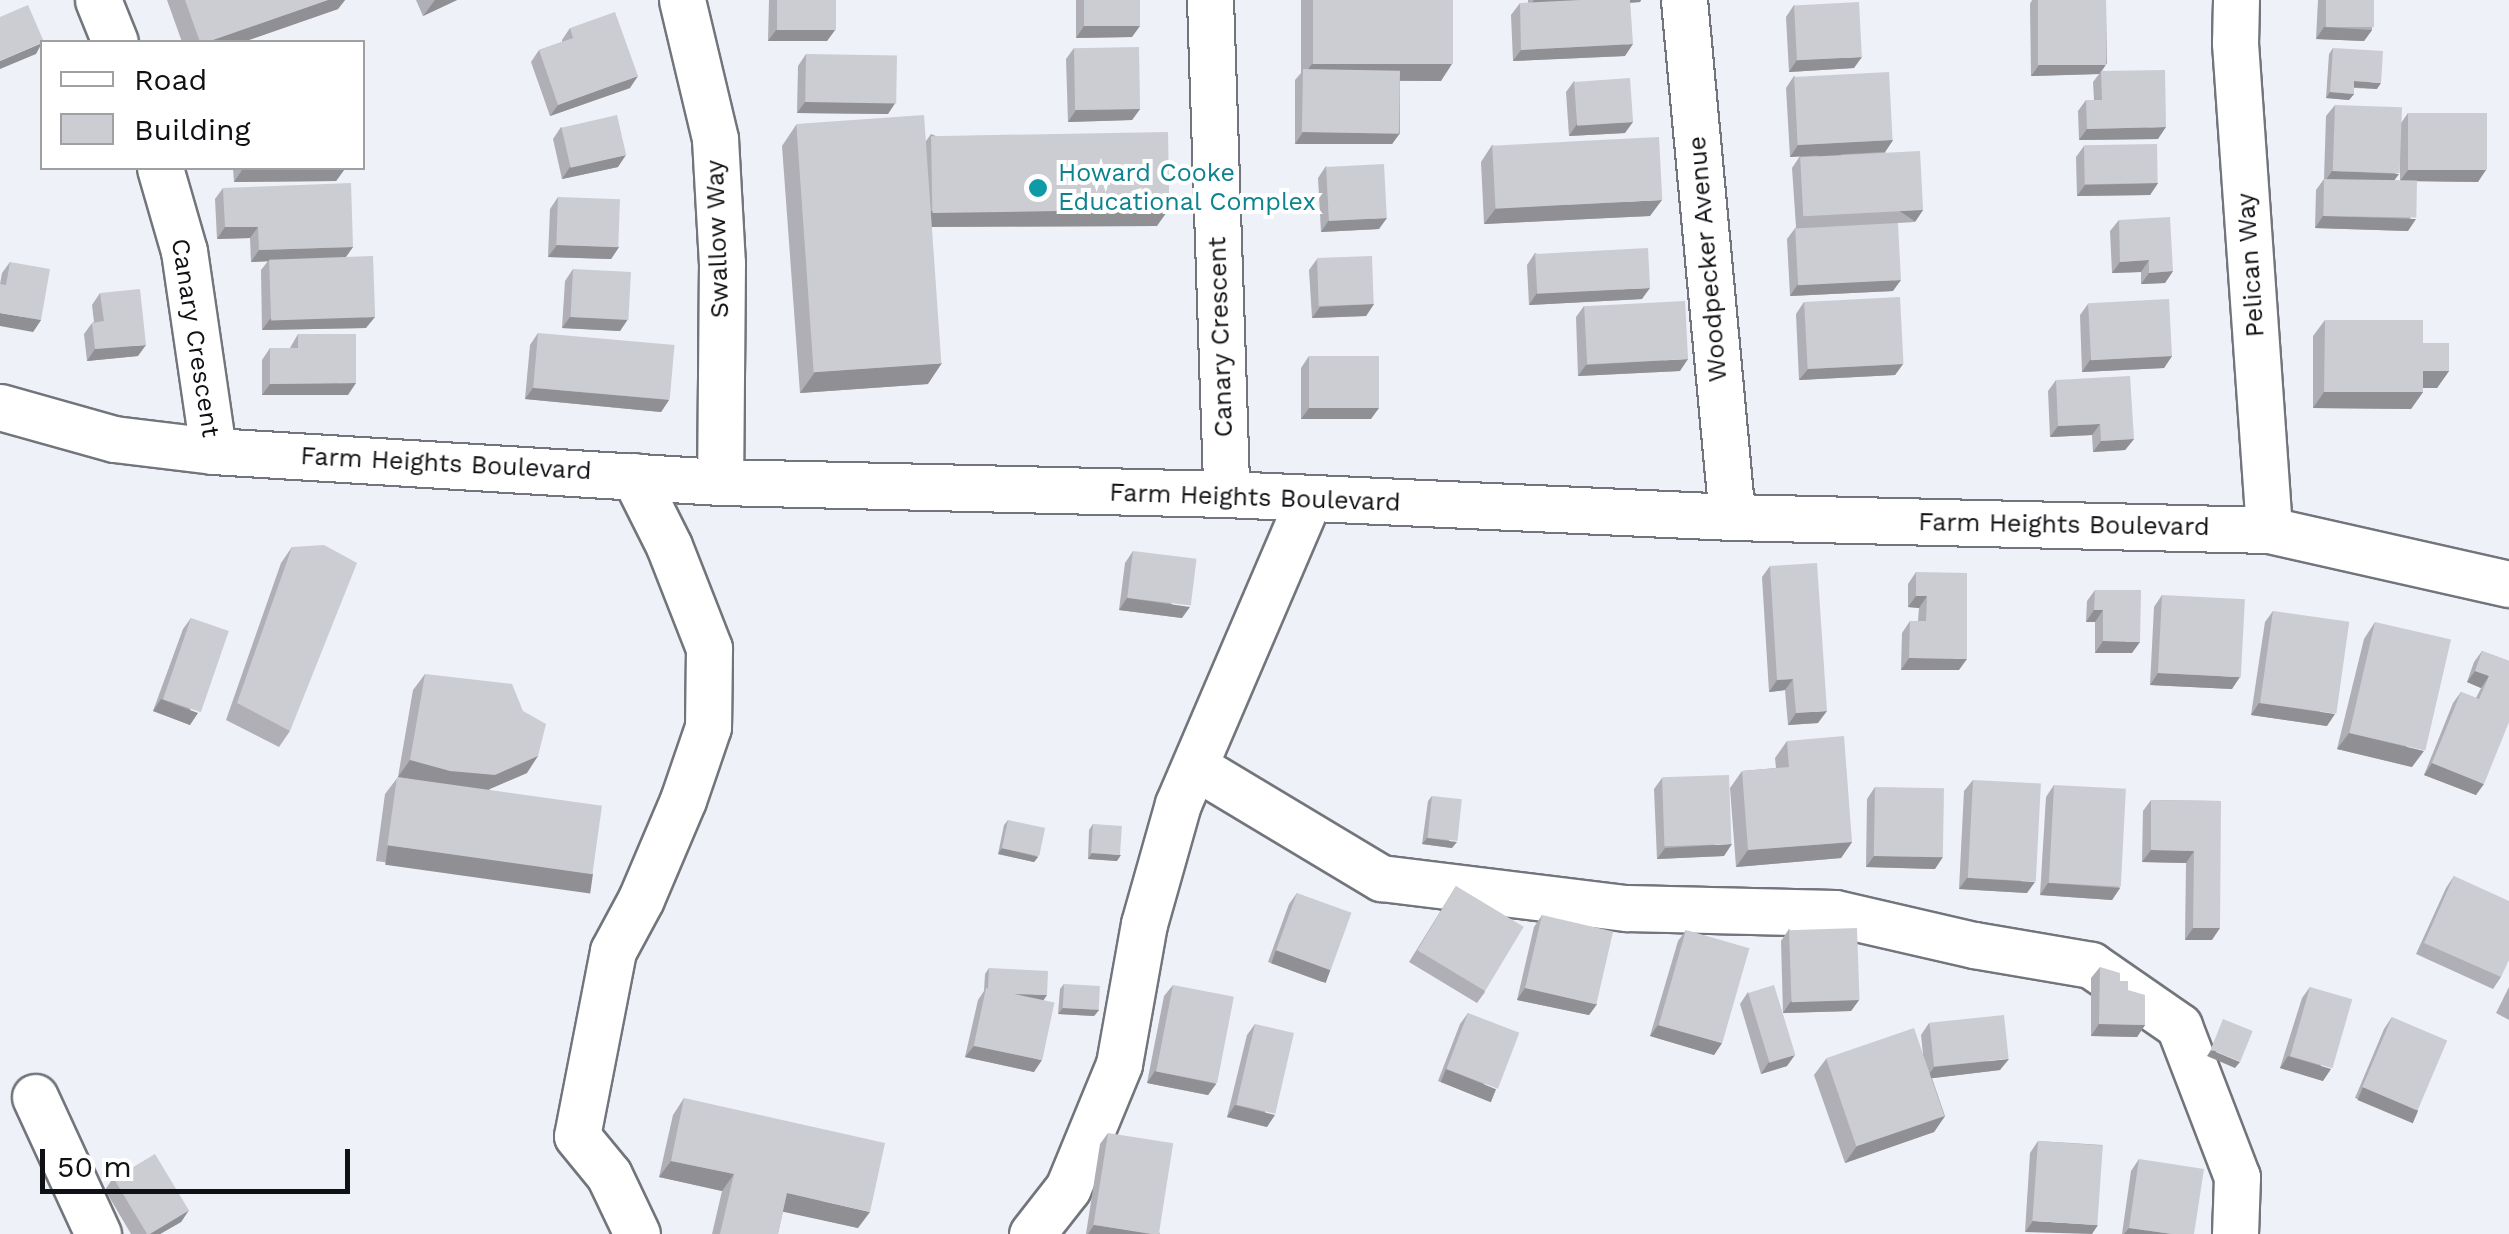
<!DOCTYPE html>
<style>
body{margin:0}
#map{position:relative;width:2509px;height:1234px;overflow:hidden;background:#eef1f8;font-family:"Work Sans",sans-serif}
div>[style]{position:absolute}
.roads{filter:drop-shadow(2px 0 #72757b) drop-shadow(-2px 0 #72757b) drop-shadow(0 2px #72757b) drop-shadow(0 -2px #72757b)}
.minor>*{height:45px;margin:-22.5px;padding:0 22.5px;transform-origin:22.5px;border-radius:22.5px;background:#fff}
.wall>*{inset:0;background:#afafb5}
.shaded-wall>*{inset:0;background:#8f8f94;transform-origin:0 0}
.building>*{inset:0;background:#ccccd3;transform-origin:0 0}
.dots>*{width:28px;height:28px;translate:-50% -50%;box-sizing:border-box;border:5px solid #fff;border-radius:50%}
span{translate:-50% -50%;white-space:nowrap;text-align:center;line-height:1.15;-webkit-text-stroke:8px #fff;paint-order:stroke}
.culture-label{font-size:25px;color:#0d838f}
.left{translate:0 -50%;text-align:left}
.street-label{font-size:25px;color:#101114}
.legend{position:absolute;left:40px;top:40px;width:325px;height:130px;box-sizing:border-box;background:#fff;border:2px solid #9fa0a1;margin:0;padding:12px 18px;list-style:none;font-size:30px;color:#101114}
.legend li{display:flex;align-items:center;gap:20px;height:50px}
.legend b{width:50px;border:2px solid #9fa0a1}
.scale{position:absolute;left:40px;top:1149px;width:310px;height:45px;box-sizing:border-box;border:5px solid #101114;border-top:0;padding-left:12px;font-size:30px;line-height:35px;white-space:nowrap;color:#101114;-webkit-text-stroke:8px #fff;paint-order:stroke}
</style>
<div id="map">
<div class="roads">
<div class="minor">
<div style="left:98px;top:0;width:45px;rotate:68deg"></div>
<div style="left:682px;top:0;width:143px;rotate:76.6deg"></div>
<div style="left:715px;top:139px;width:124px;rotate:86.8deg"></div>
<div style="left:722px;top:263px;width:219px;rotate:90.5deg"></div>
<div style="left:1210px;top:0;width:494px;rotate:88.1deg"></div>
<div style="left:1684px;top:0;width:519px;rotate:84.7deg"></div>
<div style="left:2236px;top:0;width:43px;rotate:91.3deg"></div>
<div style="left:2235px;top:43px;width:488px;rotate:86deg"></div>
<div style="left:160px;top:168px;width:86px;rotate:73.9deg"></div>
<div style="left:184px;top:251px;width:202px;rotate:81.7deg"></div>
<div style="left:0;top:407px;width:118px;rotate:15.7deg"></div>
<div style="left:114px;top:439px;width:100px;rotate:6.9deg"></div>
<div style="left:213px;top:451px;width:508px;rotate:3.5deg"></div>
<div style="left:720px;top:482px;width:506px;rotate:1.36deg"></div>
<div style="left:1226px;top:494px;width:507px;rotate:2.6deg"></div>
<div style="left:1732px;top:517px;width:537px;rotate:1.39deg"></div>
<div style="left:2269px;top:530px;width:246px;rotate:12.7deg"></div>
<div style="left:634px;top:476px;width:78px;rotate:63.4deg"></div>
<div style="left:669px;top:546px;width:110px;rotate:68.6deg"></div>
<div style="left:709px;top:648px;width:79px;rotate:90.7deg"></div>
<div style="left:708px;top:727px;width:77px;rotate:108.9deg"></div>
<div style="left:683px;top:800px;width:108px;rotate:113deg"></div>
<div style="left:641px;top:899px;width:59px;rotate:118.3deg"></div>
<div style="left:613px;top:951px;width:188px;rotate:101deg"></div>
<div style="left:577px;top:1136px;width:50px;rotate:50.6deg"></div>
<div style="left:609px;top:1175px;width:65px;rotate:64.6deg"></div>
<div style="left:1196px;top:767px;width:216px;rotate:31deg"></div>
<div style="left:1381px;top:878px;width:248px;rotate:7deg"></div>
<div style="left:1627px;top:908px;width:208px;rotate:1.4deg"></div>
<div style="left:1835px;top:913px;width:143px;rotate:13deg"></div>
<div style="left:1974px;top:945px;width:119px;rotate:9.7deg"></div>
<div style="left:2091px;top:965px;width:107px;rotate:34.7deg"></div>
<div style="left:2179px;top:1026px;width:162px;rotate:69deg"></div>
<div style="left:2237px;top:1177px;width:57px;rotate:92deg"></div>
<div style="left:35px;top:1097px;width:151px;rotate:65.3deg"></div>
<div style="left:1032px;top:1234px;width:58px;rotate:-52deg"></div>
<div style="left:1068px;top:1188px;width:134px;rotate:-67.6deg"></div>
<div style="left:1119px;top:1064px;width:142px;rotate:-79.9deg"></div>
<div style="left:1144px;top:924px;width:125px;rotate:-74.2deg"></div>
<div style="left:1178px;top:804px;width:331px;rotate:-66.8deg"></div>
</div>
</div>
<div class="wall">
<div style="clip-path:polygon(167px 0,345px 0,338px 9px,243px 42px,182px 42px)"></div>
<div style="clip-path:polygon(416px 0,457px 0,423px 16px)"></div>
<div style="clip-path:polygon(769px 0,836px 0,835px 30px,827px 41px,768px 41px)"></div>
<div style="clip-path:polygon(1076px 0,1140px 0,1132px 37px,1076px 38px)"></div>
<div style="clip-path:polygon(1301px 0,1453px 0,1441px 81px,1400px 81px,1400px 133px,1392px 144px,1295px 144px,1295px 80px,1301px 73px)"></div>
<div style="clip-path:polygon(1528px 0,1641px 0,1640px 2px,1630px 3px,1625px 56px,1513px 61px,1511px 15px,1520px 3px,1528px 3px)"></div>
<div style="clip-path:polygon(2032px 0,2106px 0,2107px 63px,2102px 71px,2158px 139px,2079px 140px,2078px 111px,2086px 100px,2094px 100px,2093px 82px,2099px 74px,2031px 76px,2030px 4px)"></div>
<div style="clip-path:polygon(2318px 0,2374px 0,2372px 30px,2364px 41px,2316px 39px)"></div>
<div style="clip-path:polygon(1794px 5px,1854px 68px,1789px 72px,1786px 17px)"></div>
<div style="clip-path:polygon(570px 28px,630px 88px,550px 116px,531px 62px,539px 50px,562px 42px,562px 40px)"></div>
<div style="clip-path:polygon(1074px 48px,1140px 109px,1132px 120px,1068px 122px,1066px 59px)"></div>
<div style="clip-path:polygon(2333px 48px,2377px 89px,2354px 88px,2354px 94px,2349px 100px,2326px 98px,2329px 54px)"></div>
<div style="clip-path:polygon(806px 54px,888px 114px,797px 113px,798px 66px)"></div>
<div style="clip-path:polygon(1794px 76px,1893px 140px,1885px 152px,1923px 210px,1915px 222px,1898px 223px,1893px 291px,1790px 296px,1787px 239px,1796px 227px,1792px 168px,1800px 156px,1790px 157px,1786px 88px)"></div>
<div style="clip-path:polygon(1574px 81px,1625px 133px,1569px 136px,1566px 92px)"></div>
<div style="clip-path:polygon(evenodd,2335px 105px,2401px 123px,2408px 113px,2478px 182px,2417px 181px,2408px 231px,2315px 228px,2316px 190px,2324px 179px,2326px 116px,2335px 105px,2400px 156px,2400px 181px,2394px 181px,2400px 156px)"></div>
<div style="clip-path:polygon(796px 125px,926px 141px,931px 134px,1157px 226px,932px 227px,928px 384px,800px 393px,782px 146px)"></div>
<div style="clip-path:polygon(561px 127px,618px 167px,562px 179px,553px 139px)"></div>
<div style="clip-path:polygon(1492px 145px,1650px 216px,1484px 224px,1481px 162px)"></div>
<div style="clip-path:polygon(2084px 146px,2158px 183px,2150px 195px,2077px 196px,2076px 157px)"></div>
<div style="clip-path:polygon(1326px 166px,1379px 229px,1321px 232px,1318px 178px)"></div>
<div style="clip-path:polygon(233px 168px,344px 168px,344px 170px,336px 181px,234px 182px)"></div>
<div style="clip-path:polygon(223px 188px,353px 247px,346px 257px,366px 328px,262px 330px,261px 270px,268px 261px,251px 262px,250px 238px,217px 239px,215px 199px)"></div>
<div style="clip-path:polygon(558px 197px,619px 247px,611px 259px,548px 257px,550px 209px)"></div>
<div style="clip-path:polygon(2119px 220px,2173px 271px,2165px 283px,2141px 284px,2141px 272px,2112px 273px,2110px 231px)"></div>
<div style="clip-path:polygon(1535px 253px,1642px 299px,1529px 305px,1527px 265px)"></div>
<div style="clip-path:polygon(1317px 259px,1374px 304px,1366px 316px,1312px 318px,1309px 270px)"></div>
<div style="clip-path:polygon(10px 262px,41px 320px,33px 332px,0 284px,2px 273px)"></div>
<div style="clip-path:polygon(573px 269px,628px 319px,620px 331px,562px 328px,565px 281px)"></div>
<div style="clip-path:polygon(100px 293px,138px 356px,87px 361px,84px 334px,92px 323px,94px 322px,92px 305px)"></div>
<div style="clip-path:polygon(1804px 302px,1903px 364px,1895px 375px,1799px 380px,1796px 314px)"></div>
<div style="clip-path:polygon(2088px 304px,2172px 356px,2164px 368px,2082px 372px,2080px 315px)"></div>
<div style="clip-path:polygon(1584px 306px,1680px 371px,1578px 376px,1576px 317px)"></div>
<div style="clip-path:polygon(2325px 320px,2423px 343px,2449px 371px,2437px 388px,2423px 388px,2423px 392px,2411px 409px,2313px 408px,2313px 336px)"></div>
<div style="clip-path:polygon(538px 333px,669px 400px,661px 412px,525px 399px,530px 345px)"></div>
<div style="clip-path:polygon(298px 334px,348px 395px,262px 395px,262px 360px,270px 348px,290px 348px)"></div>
<div style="clip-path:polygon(1309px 356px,1371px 419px,1301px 419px,1301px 368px)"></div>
<div style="clip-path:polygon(2056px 380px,2134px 439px,2125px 450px,2093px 452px,2092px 435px,2050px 437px,2048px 391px)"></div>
<div style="clip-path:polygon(292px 547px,290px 731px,279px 747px,226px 720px,281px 563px)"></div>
<div style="clip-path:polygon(1133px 551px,1182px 618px,1119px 610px,1125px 563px)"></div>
<div style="clip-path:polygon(1770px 566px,1818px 723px,1788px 725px,1785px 690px,1769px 692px,1762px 577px)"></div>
<div style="clip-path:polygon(1916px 572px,1959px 670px,1901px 670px,1902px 633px,1910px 621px,1918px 621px,1919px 608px,1908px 607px,1908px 584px)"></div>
<div style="clip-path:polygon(2095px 590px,2132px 653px,2095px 653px,2095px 622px,2086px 622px,2087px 601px)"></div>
<div style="clip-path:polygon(2162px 595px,2232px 689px,2150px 685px,2154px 607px)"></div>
<div style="clip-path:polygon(2273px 611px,2327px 726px,2251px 715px,2265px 622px)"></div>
<div style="clip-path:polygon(191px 618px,190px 725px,153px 711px,183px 629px)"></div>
<div style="clip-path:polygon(2375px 622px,2412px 767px,2337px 749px,2364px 639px)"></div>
<div style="clip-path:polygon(2482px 651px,2509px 661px,2476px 795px,2424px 775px,2453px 703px,2461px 692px,2476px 698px,2481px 688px,2467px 682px,2474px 662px)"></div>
<div style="clip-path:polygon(425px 674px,527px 773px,489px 789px,581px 889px,376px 861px,385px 794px,398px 777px,413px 690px)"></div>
<div style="clip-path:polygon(1787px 741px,1852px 842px,1841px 858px,1736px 867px,1730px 788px,1742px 771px,1776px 768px,1775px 758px)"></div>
<div style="clip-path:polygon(1662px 778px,1724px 856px,1657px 859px,1654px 789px)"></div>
<div style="clip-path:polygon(1973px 780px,2027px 893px,1959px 889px,1964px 791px)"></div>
<div style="clip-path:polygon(2054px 785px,2120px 888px,2112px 900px,2040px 895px,2046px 797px)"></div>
<div style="clip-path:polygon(1875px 787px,1935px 869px,1866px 867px,1867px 799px)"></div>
<div style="clip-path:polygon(1432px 796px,1452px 848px,1422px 844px,1428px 801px)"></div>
<div style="clip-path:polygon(2151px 800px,2221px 801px,2212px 940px,2185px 940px,2186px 863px,2142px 862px,2143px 811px)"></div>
<div style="clip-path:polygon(1008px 820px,1038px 857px,1034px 862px,998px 854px,1004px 825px)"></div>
<div style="clip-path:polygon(1093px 824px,1117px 861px,1088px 859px,1089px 830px)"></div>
<div style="clip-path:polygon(2454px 876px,2501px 977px,2493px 989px,2416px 954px,2446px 888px)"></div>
<div style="clip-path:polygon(1456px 886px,1485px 992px,1477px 1003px,1409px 962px)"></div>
<div style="clip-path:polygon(1297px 893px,1322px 982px,1268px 962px,1289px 904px)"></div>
<div style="clip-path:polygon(1542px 915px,1597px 1004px,1589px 1015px,1517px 1000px,1534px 927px)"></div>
<div style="clip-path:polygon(1789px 929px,1859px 1000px,1851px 1011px,1783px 1013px,1781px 941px)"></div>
<div style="clip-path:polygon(1686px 930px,1722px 1043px,1714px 1055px,1650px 1036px,1678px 941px)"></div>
<div style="clip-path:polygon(2100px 967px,2120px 981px,2128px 990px,2145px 1025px,2137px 1037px,2091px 1036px,2091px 978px)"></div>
<div style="clip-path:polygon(989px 968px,1043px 1000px,1034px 1072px,965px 1057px,978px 1000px,984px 991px,985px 974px)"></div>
<div style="clip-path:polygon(1064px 984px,1099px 1010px,1094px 1016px,1058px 1014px,1060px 989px)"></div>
<div style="clip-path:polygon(1173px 985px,1216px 1084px,1208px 1095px,1147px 1083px,1164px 996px)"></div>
<div style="clip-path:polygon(2310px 987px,2323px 1081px,2280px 1068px,2302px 998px)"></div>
<div style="clip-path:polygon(2509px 987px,2509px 1020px,2496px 1013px)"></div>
<div style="clip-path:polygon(1748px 992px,1787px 1066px,1761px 1074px,1740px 1004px)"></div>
<div style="clip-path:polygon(1468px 1013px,1488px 1101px,1438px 1081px,1460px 1024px)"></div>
<div style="clip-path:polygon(2392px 1017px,2410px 1121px,2355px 1098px,2384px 1029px)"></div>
<div style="clip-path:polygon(1929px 1023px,2000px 1070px,1932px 1078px,1945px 1116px,1934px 1132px,1845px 1163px,1814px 1075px,1826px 1059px,1923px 1054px,1921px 1035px)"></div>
<div style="clip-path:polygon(1255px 1024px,1267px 1127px,1227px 1117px,1247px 1035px)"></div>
<div style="clip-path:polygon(684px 1098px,858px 1228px,783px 1211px,778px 1234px,712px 1234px,722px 1191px,659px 1177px,673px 1115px)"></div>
<div style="clip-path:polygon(1108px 1133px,1160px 1234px,1086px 1234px,1100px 1144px)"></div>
<div style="clip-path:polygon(2038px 1141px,2103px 1145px,2025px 1232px,2030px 1153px)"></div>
<div style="clip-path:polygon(2139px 1159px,2194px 1234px,2122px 1234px,2131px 1171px)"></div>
<div style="clip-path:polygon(113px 1178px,189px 1210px,181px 1222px,160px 1234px,131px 1234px,105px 1190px)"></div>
</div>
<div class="shaded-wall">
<div style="clip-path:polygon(328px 0,345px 0,338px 9px,243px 42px,207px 42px)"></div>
<div style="clip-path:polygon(435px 0,457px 0,423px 16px)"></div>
<div style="clip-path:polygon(1534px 0,1641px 0,1640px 2px,1528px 8px)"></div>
<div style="clip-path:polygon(1084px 26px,1140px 26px,1132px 37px,1076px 38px)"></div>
<div style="clip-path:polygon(2324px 27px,2372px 30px,2364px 41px,2316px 39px)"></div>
<div style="clip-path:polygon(776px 30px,835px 30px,827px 41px,768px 41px)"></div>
<div style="clip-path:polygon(42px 43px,36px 54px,0 69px,0 61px)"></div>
<div style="clip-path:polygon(1633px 44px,1625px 56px,1513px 61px,1521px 50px)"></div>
<div style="clip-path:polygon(1862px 57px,1854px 68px,1789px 72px,1797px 60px)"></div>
<div style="clip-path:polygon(2107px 63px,2099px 74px,2031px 76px,2039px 65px)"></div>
<div style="clip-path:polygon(1312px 64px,1452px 64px,1441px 81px,1303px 80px,1303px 76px)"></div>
<div style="clip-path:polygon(638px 76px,630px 88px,550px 116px,558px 105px)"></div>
<div style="clip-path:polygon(2354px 81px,2381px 83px,2377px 89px,2350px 87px)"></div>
<div style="clip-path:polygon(2330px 92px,2354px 94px,2349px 100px,2326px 98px)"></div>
<div style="clip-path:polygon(805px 102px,896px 102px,888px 114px,797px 113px)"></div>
<div style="clip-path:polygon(1140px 109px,1132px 120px,1068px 122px,1076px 110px)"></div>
<div style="clip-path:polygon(1633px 122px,1625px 133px,1569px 136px,1577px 124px)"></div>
<div style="clip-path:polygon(2166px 127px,2158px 139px,2079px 140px,2087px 129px)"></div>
<div style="clip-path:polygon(1303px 132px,1400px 133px,1392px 144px,1295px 144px)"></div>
<div style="clip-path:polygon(1893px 140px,1885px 152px,1790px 157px,1798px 145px)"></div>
<div style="clip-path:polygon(626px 155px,618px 167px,562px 179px,570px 167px)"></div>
<div style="clip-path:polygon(242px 170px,344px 170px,336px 181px,234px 182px)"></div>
<div style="clip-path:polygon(2408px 170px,2486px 170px,2478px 182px,2400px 181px)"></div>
<div style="clip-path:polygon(2332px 171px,2399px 174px,2391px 185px,2324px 183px)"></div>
<div style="clip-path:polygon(2158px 183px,2150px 195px,2077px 196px,2085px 185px)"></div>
<div style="clip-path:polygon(1662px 200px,1650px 216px,1484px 224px,1496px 208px)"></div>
<div style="clip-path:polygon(1169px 209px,1157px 226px,920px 227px,931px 211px)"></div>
<div style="left:1923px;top:210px;width:14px;height:119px;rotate:124deg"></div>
<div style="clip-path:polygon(2323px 216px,2416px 219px,2408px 231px,2315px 228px)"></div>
<div style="clip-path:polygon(1387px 218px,1379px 229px,1321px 232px,1329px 220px)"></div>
<div style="clip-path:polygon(225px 227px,258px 227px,250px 238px,217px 239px)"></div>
<div style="clip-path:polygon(557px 245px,619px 247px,611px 259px,548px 257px)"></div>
<div style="clip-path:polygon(353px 247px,345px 258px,251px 262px,259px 250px)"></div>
<div style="clip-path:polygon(2149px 260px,2141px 272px,2112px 273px,2120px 262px)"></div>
<div style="clip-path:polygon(2173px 271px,2165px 283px,2141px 284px,2149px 273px)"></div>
<div style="clip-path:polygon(1901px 280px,1893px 291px,1790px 296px,1798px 284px)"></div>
<div style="clip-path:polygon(1650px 288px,1642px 299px,1529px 305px,1537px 293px)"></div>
<div style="clip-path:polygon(1374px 304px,1366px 316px,1312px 318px,1320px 307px)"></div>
<div style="clip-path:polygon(0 313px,41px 320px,33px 332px,0 326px)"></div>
<div style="clip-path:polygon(375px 317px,366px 328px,262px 330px,270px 319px)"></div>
<div style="clip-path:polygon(570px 317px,628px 319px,620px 331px,562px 328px)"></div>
<div style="clip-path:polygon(146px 345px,138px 356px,87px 361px,95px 349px)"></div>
<div style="clip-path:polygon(2172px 356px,2164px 368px,2082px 372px,2090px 360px)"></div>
<div style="clip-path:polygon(1688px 359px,1680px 371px,1578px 376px,1586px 365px)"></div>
<div style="clip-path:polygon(942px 363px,928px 384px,800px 393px,815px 372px)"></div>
<div style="clip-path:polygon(1903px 364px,1895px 375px,1799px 380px,1808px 369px)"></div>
<div style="clip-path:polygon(2423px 371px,2449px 371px,2437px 388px,2411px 388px)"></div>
<div style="clip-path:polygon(356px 383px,348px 395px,262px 395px,270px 384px)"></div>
<div style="clip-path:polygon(533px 388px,669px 400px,661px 412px,525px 399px)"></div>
<div style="clip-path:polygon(2324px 392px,2423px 392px,2411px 409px,2313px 408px)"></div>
<div style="clip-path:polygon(1309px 408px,1379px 408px,1371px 419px,1301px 419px)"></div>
<div style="clip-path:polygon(2100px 424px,2092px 435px,2050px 437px,2058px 426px)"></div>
<div style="clip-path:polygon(2134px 439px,2125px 450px,2093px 452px,2101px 441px)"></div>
<div style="clip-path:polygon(1916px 596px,1927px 596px,1919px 608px,1908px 607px)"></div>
<div style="clip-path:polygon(1127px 598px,1190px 607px,1182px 618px,1119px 610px)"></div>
<div style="clip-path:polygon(2094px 610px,2103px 610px,2095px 622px,2086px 622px)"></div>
<div style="clip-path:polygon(2103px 641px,2140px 642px,2132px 653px,2095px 653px)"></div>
<div style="clip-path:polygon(1909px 658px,1967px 659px,1959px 670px,1901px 670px)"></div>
<div style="clip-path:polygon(2475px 671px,2489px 676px,2481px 688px,2467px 682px)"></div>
<div style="clip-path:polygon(2158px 673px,2240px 677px,2232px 689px,2150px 685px)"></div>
<div style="clip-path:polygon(1793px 679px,1785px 690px,1769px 692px,1777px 680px)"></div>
<div style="clip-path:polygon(161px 699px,198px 713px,190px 725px,153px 711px)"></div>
<div style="clip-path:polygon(2259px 703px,2335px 714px,2327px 726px,2251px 715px)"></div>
<div style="clip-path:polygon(1827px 711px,1818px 723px,1788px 725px,1796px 713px)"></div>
<div style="clip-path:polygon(2349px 733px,2424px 751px,2412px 767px,2337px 749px)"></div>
<div style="clip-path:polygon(538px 756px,527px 773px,483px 792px,398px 777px,410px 760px)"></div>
<div style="clip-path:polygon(2432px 763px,2484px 784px,2476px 795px,2424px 775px)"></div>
<div style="clip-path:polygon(1427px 838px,1457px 842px,1452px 848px,1422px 844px)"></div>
<div style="clip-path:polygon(1852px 842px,1841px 858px,1736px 867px,1748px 850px)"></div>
<div style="clip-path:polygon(1732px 844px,1724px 856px,1657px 859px,1665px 848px)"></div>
<div style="left:388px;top:845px;width:207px;height:20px;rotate:8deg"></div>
<div style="clip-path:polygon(1002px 848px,1038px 857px,1034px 862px,998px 854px)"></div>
<div style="clip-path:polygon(2151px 850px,2194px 851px,2186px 863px,2142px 862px)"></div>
<div style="clip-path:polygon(1092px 853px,1121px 855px,1117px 861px,1088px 859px)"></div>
<div style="clip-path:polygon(1874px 856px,1943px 857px,1935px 869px,1866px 867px)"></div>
<div style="clip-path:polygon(1967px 878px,2035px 882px,2027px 893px,1959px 889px)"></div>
<div style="clip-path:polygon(2048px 883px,2120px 888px,2112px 900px,2040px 895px)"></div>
<div style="clip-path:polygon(2193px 928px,2220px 928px,2212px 940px,2185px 940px)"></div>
<div style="left:1276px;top:950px;width:58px;height:14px;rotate:20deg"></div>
<div style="clip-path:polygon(1525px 988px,1597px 1004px,1589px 1015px,1517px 1000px)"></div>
<div style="clip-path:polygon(988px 992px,1047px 995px,1043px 1001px)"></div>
<div style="clip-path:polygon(1859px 1000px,1851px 1011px,1783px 1013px,1791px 1001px)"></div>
<div style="clip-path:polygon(1063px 1008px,1099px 1010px,1094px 1016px,1058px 1014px)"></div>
<div style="clip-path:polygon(2099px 1024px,2145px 1025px,2137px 1037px,2091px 1036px)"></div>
<div style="clip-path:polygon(1658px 1025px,1722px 1043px,1714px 1055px,1650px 1036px)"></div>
<div style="clip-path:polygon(974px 1046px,1042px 1060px,1034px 1072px,965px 1057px)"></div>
<div style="clip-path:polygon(2211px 1050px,2240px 1062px,2235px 1068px,2207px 1056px)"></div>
<div style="clip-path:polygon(1795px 1055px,1787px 1066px,1761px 1074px,1769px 1062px)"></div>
<div style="clip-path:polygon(2288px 1056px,2331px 1069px,2323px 1081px,2280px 1068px)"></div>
<div style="clip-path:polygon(2009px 1059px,2000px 1070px,1926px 1079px,1934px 1067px)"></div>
<div style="left:1446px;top:1069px;width:54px;height:14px;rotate:22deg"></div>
<div style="clip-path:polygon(1155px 1071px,1216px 1084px,1208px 1095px,1147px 1083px)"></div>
<div style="left:2363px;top:1087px;width:60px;height:14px;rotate:23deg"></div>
<div style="clip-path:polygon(1235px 1105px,1275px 1115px,1267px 1127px,1227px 1117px)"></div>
<div style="clip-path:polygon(1945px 1116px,1934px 1132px,1845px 1163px,1857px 1146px)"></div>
<div style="clip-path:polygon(671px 1161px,734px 1174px,722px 1191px,659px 1177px)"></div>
<div style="clip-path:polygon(787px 1193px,870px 1212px,858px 1228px,775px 1210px)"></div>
<div style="clip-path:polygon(189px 1210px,181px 1222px,160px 1234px,148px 1234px)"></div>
<div style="clip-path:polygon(2033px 1221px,2098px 1225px,2092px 1234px,2025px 1232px)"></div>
<div style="clip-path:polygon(1094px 1225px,1156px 1234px,1088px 1234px)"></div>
<div style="clip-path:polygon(2129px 1228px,2172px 1234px,2124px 1234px)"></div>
</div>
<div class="building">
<div style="clip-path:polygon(185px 0,328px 0,207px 42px,200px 42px)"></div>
<div style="left:777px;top:0;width:59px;height:30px"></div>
<div style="left:1084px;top:0;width:56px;height:26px"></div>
<div style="left:1313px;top:0;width:140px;height:64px"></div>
<div style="clip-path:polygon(1580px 0,1630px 0,1633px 44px,1521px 50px,1520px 3px)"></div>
<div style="left:2038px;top:0;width:68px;height:65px"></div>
<div style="left:2326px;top:0;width:48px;height:27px"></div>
<div style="left:1859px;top:2px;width:55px;height:65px;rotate:87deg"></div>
<div style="clip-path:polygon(28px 5px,44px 42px,0 61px,0 17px)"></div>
<div style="clip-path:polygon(615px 12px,638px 76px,558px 105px,539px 50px,573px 38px,570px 28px)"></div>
<div style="left:1139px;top:47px;width:62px;height:65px;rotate:89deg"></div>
<div style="clip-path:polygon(2333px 48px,2383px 51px,2381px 83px,2354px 81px,2354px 94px,2330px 92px)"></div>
<div style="left:806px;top:54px;width:91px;height:48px;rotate:1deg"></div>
<div style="left:1303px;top:69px;width:97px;height:63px;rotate:1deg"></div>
<div style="clip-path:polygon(2165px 70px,2166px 127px,2087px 129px,2086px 100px,2102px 100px,2101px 71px)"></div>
<div style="left:1889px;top:72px;width:68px;height:95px;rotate:87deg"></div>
<div style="left:1630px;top:78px;width:44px;height:56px;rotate:86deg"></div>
<div style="left:2335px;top:105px;width:67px;height:66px;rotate:2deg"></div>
<div style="left:2408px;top:113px;width:79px;height:57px"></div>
<div style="left:617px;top:115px;width:41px;height:57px;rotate:77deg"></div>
<div style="left:924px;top:115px;width:249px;height:128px;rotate:86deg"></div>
<div style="left:1168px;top:132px;width:77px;height:237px;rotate:89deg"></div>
<div style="left:1659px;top:137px;width:63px;height:167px;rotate:87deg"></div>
<div style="left:2157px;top:144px;width:39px;height:73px;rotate:89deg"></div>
<div style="left:1920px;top:151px;width:59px;height:120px;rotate:87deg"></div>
<div style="left:1384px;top:164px;width:54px;height:58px;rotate:87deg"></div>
<div style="left:242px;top:168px;width:102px;height:2px"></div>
<div style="left:2324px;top:179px;width:93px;height:37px;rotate:1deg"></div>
<div style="clip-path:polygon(351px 183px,353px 247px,259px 250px,258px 227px,225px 227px,223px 188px)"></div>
<div style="left:558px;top:197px;width:62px;height:48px;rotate:2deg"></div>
<div style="clip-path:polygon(2170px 217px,2173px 271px,2149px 273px,2149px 260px,2120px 262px,2119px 220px)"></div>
<div style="left:1898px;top:223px;width:57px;height:103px;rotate:87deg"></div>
<div style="left:1648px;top:248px;width:40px;height:113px;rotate:87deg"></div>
<div style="left:373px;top:256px;width:61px;height:104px;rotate:88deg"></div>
<div style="left:1372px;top:256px;width:48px;height:55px;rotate:88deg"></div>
<div style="clip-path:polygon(10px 262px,50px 269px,41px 320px,0 313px,0 284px,6px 285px)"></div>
<div style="left:573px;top:269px;width:58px;height:48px;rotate:3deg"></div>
<div style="clip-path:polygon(140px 289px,146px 345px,95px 349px,92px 323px,104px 321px,100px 293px)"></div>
<div style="left:1900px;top:297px;width:67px;height:96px;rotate:87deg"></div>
<div style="left:2169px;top:299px;width:57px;height:81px;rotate:87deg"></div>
<div style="left:1685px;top:301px;width:58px;height:101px;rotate:87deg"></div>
<div style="clip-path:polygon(2325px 320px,2423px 320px,2423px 343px,2449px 343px,2449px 371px,2423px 371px,2423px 392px,2324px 392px)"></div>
<div style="left:538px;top:333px;width:137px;height:55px;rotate:5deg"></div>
<div style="clip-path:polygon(298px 334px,356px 334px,356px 383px,270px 384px,270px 348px,298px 348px)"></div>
<div style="left:1309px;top:356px;width:70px;height:52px"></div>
<div style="clip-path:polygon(2130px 376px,2134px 439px,2101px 441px,2100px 424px,2058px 426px,2056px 380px)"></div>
<div style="clip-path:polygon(324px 545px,357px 563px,290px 731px,237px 703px,292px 547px)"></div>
<div style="left:1133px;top:551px;width:64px;height:47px;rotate:7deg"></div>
<div style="clip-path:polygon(1817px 563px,1827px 711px,1796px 713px,1793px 679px,1777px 680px,1770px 566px)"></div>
<div style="clip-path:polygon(1916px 572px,1967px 573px,1967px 659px,1909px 658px,1910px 621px,1926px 621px,1927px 596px,1916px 596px)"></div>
<div style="clip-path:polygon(2095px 590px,2141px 590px,2140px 642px,2103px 641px,2103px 610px,2094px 610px)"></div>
<div style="left:2162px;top:595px;width:83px;height:78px;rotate:3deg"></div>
<div style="left:2273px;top:611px;width:77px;height:93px;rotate:8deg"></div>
<div style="left:191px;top:618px;width:40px;height:86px;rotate:19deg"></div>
<div style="left:2375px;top:622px;width:78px;height:114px;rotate:13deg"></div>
<div style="clip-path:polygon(2482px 651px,2509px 661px,2509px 722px,2484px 784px,2432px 763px,2461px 692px,2479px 699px,2489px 676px,2475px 671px)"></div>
<div style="clip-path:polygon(425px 674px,512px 684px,523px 711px,546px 724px,538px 756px,495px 775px,450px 771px,410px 760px)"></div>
<div style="clip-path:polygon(1844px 736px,1852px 842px,1748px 850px,1742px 771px,1789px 767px,1787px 741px)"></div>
<div style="left:1729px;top:775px;width:69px;height:67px;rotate:88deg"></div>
<div style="left:397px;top:777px;width:207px;height:69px;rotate:8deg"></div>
<div style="left:1973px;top:780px;width:68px;height:98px;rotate:3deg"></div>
<div style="left:2054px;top:785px;width:72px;height:98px;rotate:3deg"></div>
<div style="left:1875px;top:787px;width:69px;height:69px;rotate:1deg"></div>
<div style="left:1432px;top:796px;width:30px;height:42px;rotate:6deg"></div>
<div style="clip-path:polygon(2151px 800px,2221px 801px,2220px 928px,2193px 928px,2194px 851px,2151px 850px)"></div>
<div style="left:1008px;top:820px;width:38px;height:29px;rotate:12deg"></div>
<div style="left:1093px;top:824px;width:29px;height:29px;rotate:4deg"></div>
<div style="clip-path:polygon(2454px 876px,2509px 901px,2509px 960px,2501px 977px,2424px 943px)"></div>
<div style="left:1456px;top:886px;width:79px;height:75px;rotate:31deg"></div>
<div style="left:1297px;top:893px;width:58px;height:61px;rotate:20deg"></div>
<div style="left:1542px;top:915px;width:73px;height:75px;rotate:13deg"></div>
<div style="left:1857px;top:928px;width:72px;height:68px;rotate:88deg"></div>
<div style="left:1686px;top:930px;width:66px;height:99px;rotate:16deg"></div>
<div style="clip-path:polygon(2100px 967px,2120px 973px,2120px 981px,2128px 981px,2128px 990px,2145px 995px,2145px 1025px,2099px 1024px)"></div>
<div style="clip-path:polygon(989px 968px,1048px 971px,1047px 995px,1011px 994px,988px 989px)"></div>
<div style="left:1064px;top:984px;width:36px;height:24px;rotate:3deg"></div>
<div style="left:1173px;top:985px;width:62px;height:88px;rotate:11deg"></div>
<div style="left:1774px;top:985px;width:73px;height:27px;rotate:73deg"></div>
<div style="left:2310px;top:987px;width:44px;height:72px;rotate:16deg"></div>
<div style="left:986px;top:988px;width:70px;height:59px;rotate:12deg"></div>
<div style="left:1468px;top:1013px;width:55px;height:60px;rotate:21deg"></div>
<div style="left:2004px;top:1015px;width:44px;height:75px;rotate:84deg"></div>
<div style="left:2392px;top:1017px;width:60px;height:76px;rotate:23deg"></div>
<div style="left:2223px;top:1019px;width:32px;height:33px;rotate:22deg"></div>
<div style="left:1255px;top:1024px;width:40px;height:83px;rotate:13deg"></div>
<div style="left:1914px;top:1028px;width:93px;height:93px;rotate:71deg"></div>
<div style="clip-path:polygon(684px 1098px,885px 1143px,870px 1212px,787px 1193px,778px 1234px,720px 1234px,734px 1174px,671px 1161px)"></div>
<div style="left:1108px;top:1133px;width:66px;height:93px;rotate:9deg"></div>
<div style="left:2038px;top:1141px;width:65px;height:80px;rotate:4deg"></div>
<div style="left:155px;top:1154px;width:66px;height:48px;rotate:59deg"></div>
<div style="clip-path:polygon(2139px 1159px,2204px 1169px,2194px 1234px,2172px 1234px,2129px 1228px)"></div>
</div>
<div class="dots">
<div style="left:1038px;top:188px;background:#0f9aa8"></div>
</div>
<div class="culture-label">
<span class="left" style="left:1058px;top:188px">Howard Cooke<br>Educational Complex</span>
</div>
<div class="street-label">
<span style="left:718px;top:239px;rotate:-92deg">Swallow Way</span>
<span style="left:1708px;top:259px;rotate:-95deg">Woodpecker Avenue</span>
<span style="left:2251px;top:265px;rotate:-94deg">Pelican Way</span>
<span style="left:1221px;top:337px;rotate:-92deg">Canary Crescent</span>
<span style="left:195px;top:338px;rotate:81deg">Canary Crescent</span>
<span style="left:446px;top:464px;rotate:3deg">Farm Heights Boulevard</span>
<span style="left:1255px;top:498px;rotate:2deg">Farm Heights Boulevard</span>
<span style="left:2064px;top:525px;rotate:1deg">Farm Heights Boulevard</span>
</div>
<ul class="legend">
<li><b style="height:12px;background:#fff"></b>Road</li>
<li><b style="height:28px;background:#ccccd3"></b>Building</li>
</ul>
<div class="scale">50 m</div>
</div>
